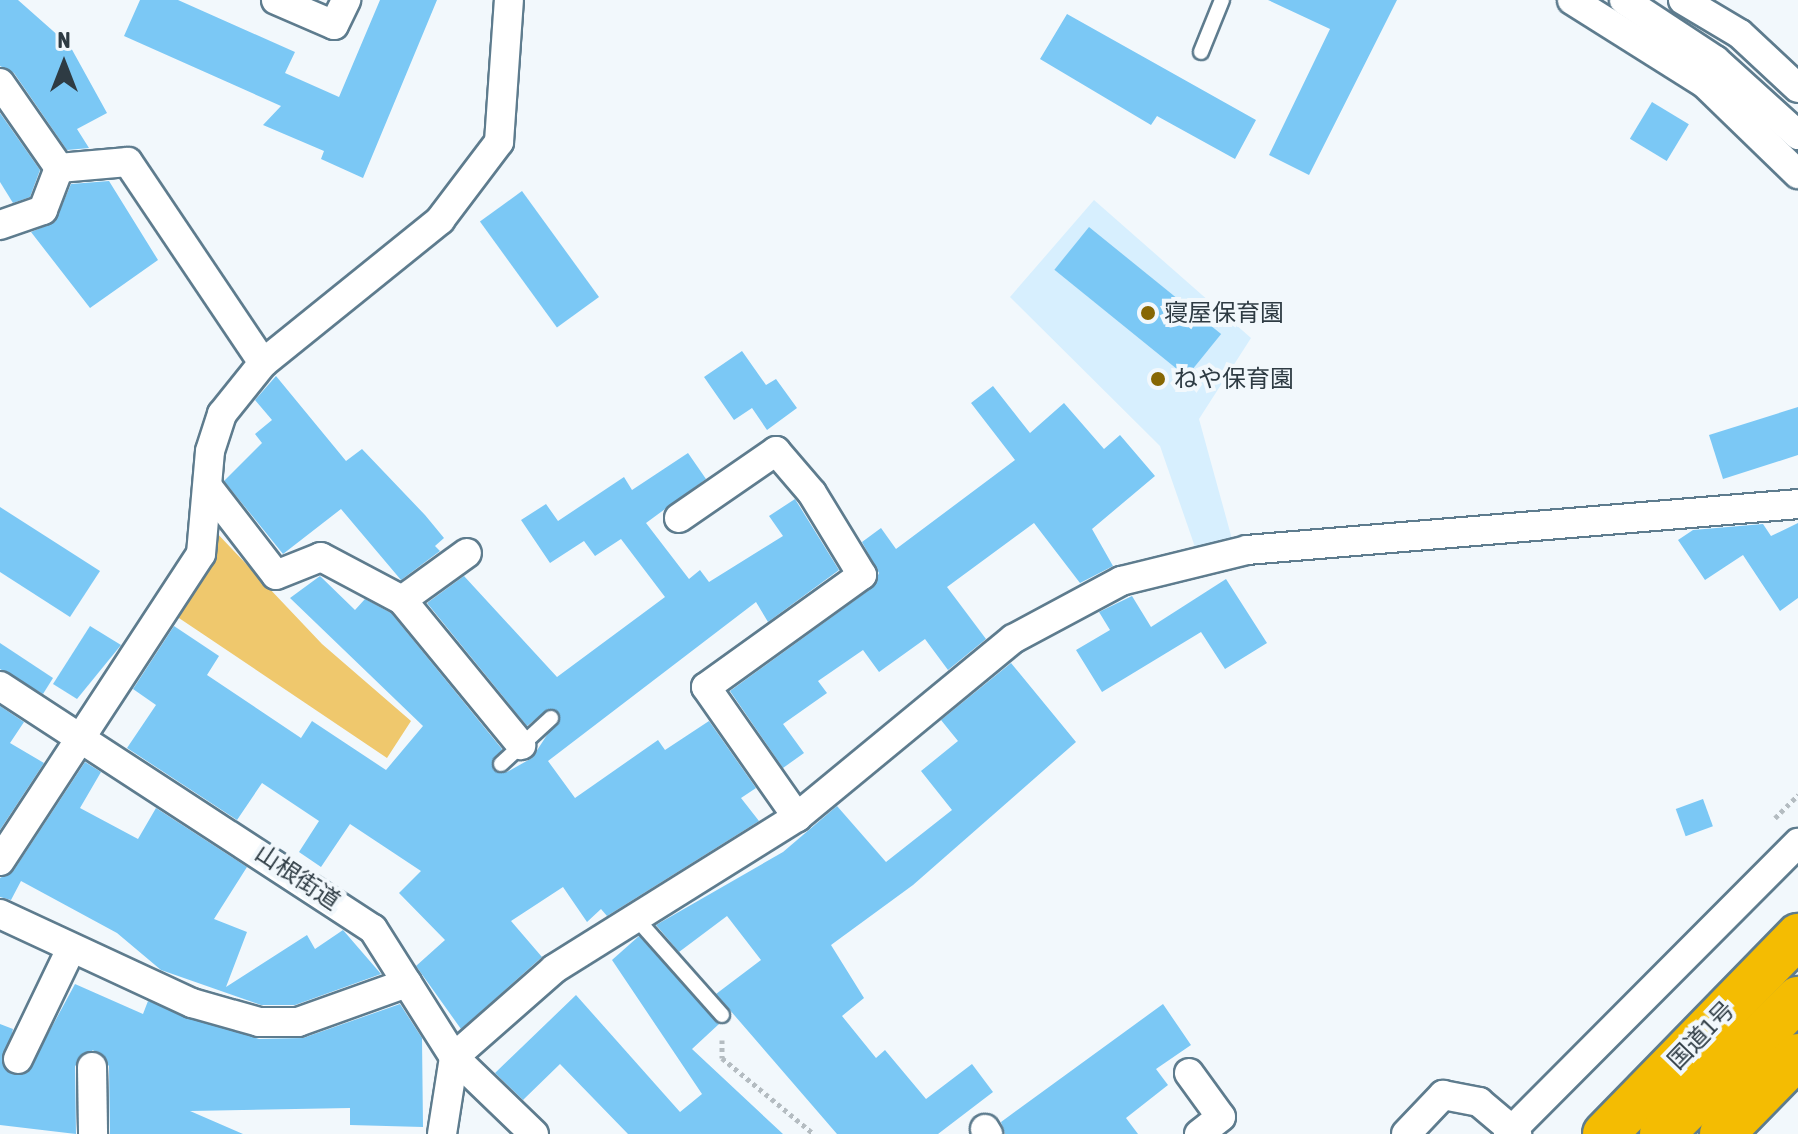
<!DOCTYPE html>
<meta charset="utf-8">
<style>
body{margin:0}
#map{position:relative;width:1798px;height:1134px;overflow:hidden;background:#f2f8fc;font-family:"Asap Condensed","Noto Sans JP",sans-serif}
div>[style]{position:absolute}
.built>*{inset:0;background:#d7effe}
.green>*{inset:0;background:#efc86d}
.building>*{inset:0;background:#7bc8f5;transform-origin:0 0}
.path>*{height:5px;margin-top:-2.5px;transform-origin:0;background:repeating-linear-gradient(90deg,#b4bcc1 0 4px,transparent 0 8px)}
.roads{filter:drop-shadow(2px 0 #5e7c8e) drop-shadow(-2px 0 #5e7c8e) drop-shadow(0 2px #5e7c8e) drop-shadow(0 -2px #5e7c8e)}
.lane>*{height:14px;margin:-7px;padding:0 7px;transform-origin:7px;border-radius:7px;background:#fff}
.street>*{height:28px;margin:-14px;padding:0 14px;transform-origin:14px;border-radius:14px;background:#fff}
.highway>*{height:44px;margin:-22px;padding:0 22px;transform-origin:22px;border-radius:22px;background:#f4bc02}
.dots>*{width:22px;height:22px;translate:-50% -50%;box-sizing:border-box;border:4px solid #f2f8fc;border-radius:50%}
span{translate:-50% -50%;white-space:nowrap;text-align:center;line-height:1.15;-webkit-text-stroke:8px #f2f8fc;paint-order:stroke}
.poi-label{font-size:24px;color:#2e3b43}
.left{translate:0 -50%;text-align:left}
.street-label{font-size:24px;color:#2e3b43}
.north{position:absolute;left:24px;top:24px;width:80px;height:80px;-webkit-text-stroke:6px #f2f8fc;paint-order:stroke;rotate:0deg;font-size:22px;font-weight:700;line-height:32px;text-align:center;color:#2e3b43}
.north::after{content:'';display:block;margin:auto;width:28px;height:36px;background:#2e3b43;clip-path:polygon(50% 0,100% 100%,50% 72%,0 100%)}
</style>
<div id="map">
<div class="built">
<div style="clip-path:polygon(1094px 200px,1251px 338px,1199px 419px,1232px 539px,1195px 547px,1160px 446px,1010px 297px)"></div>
</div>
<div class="green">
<div style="clip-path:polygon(213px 529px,322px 644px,411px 721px,387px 758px,170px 612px)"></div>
</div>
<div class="building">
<div style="clip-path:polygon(0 0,18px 0,70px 46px,107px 113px,77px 129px,89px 148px,67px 150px,14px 73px,0 66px)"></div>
<div style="clip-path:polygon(140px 0,178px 0,295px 52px,285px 73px,339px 97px,380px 0,437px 0,363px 178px,321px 159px,324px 151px,263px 125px,281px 106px,124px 36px)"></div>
<div style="clip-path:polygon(1268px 0,1397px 0,1309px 175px,1269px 155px,1330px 29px)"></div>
<div style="clip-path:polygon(1067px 14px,1256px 120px,1235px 159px,1157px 116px,1151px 125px,1040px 59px)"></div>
<div style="left:1652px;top:102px;width:43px;height:43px;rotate:31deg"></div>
<div style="clip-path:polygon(0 113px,40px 170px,30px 197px,13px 203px,0 182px)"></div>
<div style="clip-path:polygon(109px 181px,158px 260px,90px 308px,31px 232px,55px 222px,71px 184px)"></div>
<div style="left:522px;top:191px;width:131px;height:52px;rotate:54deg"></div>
<div style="left:1089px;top:227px;width:170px;height:55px;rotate:39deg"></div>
<div style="clip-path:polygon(742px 351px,766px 385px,776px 379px,797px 408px,767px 430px,752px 408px,734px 420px,704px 377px)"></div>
<div style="clip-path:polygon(276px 376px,346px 461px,362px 449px,425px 515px,444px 538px,435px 546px,440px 551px,401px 580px,341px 509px,283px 554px,224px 481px,262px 443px,255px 434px,272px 420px,255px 400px)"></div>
<div style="clip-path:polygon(993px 386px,1030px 433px,1064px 403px,1104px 449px,1120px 435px,1155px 476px,1092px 529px,1113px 566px,1080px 583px,1034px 523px,947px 587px,986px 639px,948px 670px,925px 639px,879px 672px,863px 650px,818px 681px,827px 693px,783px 724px,804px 753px,783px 768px,730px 691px,872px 588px,879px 573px,862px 542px,881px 528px,896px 549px,1015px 460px,971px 403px)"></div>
<div style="clip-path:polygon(1798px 407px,1798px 455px,1723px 479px,1709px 435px)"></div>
<div style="clip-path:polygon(688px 453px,706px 479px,646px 523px,689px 579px,700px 570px,709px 582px,783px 536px,769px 516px,795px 499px,839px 570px,768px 622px,756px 602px,548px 761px,575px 798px,658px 740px,665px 750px,709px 721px,756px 788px,741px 798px,759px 821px,607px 916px,601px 909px,587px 922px,563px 887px,511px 921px,542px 957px,461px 1029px,416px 966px,445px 940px,399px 893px,421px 871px,350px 824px,321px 867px,299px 852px,319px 821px,262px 783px,237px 820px,127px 748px,156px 705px,133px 689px,174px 626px,219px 656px,207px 675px,301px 738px,312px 721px,386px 770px,423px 726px,290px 598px,320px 576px,355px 610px,365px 599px,391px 613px,502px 749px,493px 770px,507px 772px,532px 758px,560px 715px,548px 709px,527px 726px,427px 603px,464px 576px,557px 677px,665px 597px,621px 539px,595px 556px,584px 541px,550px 563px,521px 520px,546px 504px,558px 521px,624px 477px,632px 490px)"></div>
<div style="clip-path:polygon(0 507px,100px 571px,70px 617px,0 572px)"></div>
<div style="clip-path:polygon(1798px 523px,1798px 598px,1780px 611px,1743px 555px,1705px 580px,1678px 540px,1693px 530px,1763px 524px,1771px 536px)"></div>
<div style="clip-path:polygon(1226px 579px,1267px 643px,1225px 669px,1201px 632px,1102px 692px,1076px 650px,1110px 630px,1099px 612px,1132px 596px,1151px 627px)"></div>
<div style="clip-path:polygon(90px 626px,121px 645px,77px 699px,53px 684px)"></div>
<div style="clip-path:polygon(0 643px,53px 678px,43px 694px,0 669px)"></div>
<div style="clip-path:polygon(1011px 663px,1076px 742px,913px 885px,831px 945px,864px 998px,842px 1016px,876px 1058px,885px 1050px,926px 1099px,972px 1064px,993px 1092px,938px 1134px,837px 1134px,716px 994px,761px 960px,727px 916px,679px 952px,656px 925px,783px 852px,837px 806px,886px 862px,952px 810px,921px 771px,958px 741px,941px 720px)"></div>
<div style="clip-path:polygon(0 706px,24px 722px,10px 743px,44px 763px,0 830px)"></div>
<div style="clip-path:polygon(85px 762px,101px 772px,80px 808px,138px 839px,156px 808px,247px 867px,214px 919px,247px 932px,226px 987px,307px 935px,315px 949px,343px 930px,381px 974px,295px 1005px,261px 1005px,161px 970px,117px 933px,21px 881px,11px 900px,0 897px,0 878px,14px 870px)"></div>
<div style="left:1703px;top:799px;width:29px;height:29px;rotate:70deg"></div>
<div style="clip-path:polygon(639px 936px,719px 1024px,692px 1049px,783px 1134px,628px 1134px,560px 1064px,523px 1100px,495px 1073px,576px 995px,680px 1112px,702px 1094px,612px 960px)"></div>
<div style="clip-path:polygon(75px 984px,143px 1014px,148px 1001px,259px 1039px,303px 1038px,400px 1004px,422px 1038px,423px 1127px,350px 1125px,350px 1108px,190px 1111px,243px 1134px,110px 1134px,109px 1066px,93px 1050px,75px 1066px,76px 1134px,0 1125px,0 1024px,13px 1029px,4px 1068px,27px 1073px)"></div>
<div style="clip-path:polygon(1163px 1004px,1191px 1045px,1156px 1069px,1168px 1085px,1126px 1118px,1138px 1134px,1005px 1134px,1001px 1122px)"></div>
</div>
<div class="path">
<div style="left:1775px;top:818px;width:33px;rotate:-45deg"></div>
<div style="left:722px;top:1040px;width:18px;rotate:90deg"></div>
<div style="left:722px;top:1058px;width:119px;rotate:39.6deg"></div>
</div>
<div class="roads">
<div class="lane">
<div style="left:1201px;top:52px;width:56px;rotate:-68deg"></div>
<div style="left:501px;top:764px;width:68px;rotate:-42.6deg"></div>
<div style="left:635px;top:917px;width:131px;rotate:48.4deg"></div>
</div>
<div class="street">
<div style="left:276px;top:0;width:63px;rotate:23.3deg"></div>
<div style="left:334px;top:25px;width:28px;rotate:-64deg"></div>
<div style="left:1572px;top:0;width:156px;rotate:32.2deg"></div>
<div style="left:1704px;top:83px;width:131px;rotate:44.1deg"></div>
<div style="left:1624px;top:0;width:109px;rotate:33.4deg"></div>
<div style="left:1715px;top:60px;width:112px;rotate:42.1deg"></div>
<div style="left:1683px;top:0;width:66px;rotate:30.8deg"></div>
<div style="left:1740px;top:34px;width:79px;rotate:43deg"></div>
<div style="left:0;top:83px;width:103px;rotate:55.2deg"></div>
<div style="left:59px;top:168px;width:45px;rotate:110.9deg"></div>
<div style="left:43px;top:210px;width:46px;rotate:160.8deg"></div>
<div style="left:59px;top:168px;width:69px;rotate:-5deg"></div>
<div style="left:128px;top:162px;width:242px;rotate:56.1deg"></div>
<div style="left:208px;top:487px;width:111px;rotate:52.3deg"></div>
<div style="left:276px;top:575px;width:48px;rotate:-21.8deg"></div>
<div style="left:321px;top:557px;width:92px;rotate:28deg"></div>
<div style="left:402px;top:600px;width:188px;rotate:50.6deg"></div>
<div style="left:679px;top:518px;width:118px;rotate:-34.6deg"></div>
<div style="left:776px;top:451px;width:55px;rotate:49.4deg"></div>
<div style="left:812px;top:493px;width:96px;rotate:58.6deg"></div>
<div style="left:862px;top:575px;width:192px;rotate:144.3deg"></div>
<div style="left:706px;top:687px;width:159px;rotate:55deg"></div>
<div style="left:402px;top:600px;width:80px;rotate:-35.9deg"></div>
<div style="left:0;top:686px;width:445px;rotate:33.1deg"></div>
<div style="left:373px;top:929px;width:151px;rotate:57.7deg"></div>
<div style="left:454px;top:1057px;width:111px;rotate:43.9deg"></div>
<div style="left:0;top:861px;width:367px;rotate:-56.8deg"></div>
<div style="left:201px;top:554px;width:103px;rotate:-85deg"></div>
<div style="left:210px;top:451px;width:39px;rotate:-72deg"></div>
<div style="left:222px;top:414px;width:65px;rotate:-51.2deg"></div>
<div style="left:263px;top:363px;width:228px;rotate:-38.9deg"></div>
<div style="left:440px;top:220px;width:98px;rotate:-52.9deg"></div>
<div style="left:499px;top:142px;width:142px;rotate:-86deg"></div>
<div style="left:0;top:914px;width:212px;rotate:24.9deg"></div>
<div style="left:192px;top:1003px;width:70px;rotate:15.8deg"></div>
<div style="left:259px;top:1022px;width:39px"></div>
<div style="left:298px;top:1022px;width:116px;rotate:-19.7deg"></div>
<div style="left:18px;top:1059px;width:122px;rotate:-64.3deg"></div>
<div style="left:92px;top:1067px;width:67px;rotate:89.1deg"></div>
<div style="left:1189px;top:1073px;width:54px;rotate:54deg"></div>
<div style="left:1221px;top:1117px;width:28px;rotate:142deg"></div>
<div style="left:985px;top:1129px;width:6px;rotate:59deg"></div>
<div style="left:442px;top:1134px;width:78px;rotate:-81.1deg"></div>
<div style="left:454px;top:1057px;width:133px;rotate:-41.3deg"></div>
<div style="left:554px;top:969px;width:287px;rotate:-32deg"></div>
<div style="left:797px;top:817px;width:280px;rotate:-39.5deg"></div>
<div style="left:1013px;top:639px;width:123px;rotate:-28.2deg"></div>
<div style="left:1121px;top:581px;width:130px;rotate:-13.8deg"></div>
<div style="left:1247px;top:550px;width:553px;rotate:-4.77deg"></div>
<div style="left:1406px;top:1134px;width:54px;rotate:-46.5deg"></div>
<div style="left:1443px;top:1095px;width:37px;rotate:11deg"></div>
<div style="left:1479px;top:1102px;width:50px;rotate:40.1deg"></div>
<div style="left:1508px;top:1134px;width:411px;rotate:-45.1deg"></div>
</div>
<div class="highway">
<div style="left:1605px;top:1134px;width:277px;rotate:-45.7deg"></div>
<div style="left:1662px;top:1134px;width:192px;rotate:-44.8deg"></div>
<div style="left:1722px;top:1134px;width:109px;rotate:-45.7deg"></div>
</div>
</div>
<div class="dots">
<div style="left:1148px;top:313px;background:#876703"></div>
<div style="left:1158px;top:379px;background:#876703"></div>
</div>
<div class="poi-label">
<span class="left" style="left:1164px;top:313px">寝屋保育園</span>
<span class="left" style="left:1174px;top:379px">ねや保育園</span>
</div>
<div class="street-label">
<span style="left:298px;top:877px;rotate:34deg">山根街道</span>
<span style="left:1701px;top:1035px;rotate:-46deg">国道1号</span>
</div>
<div class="north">N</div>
</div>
